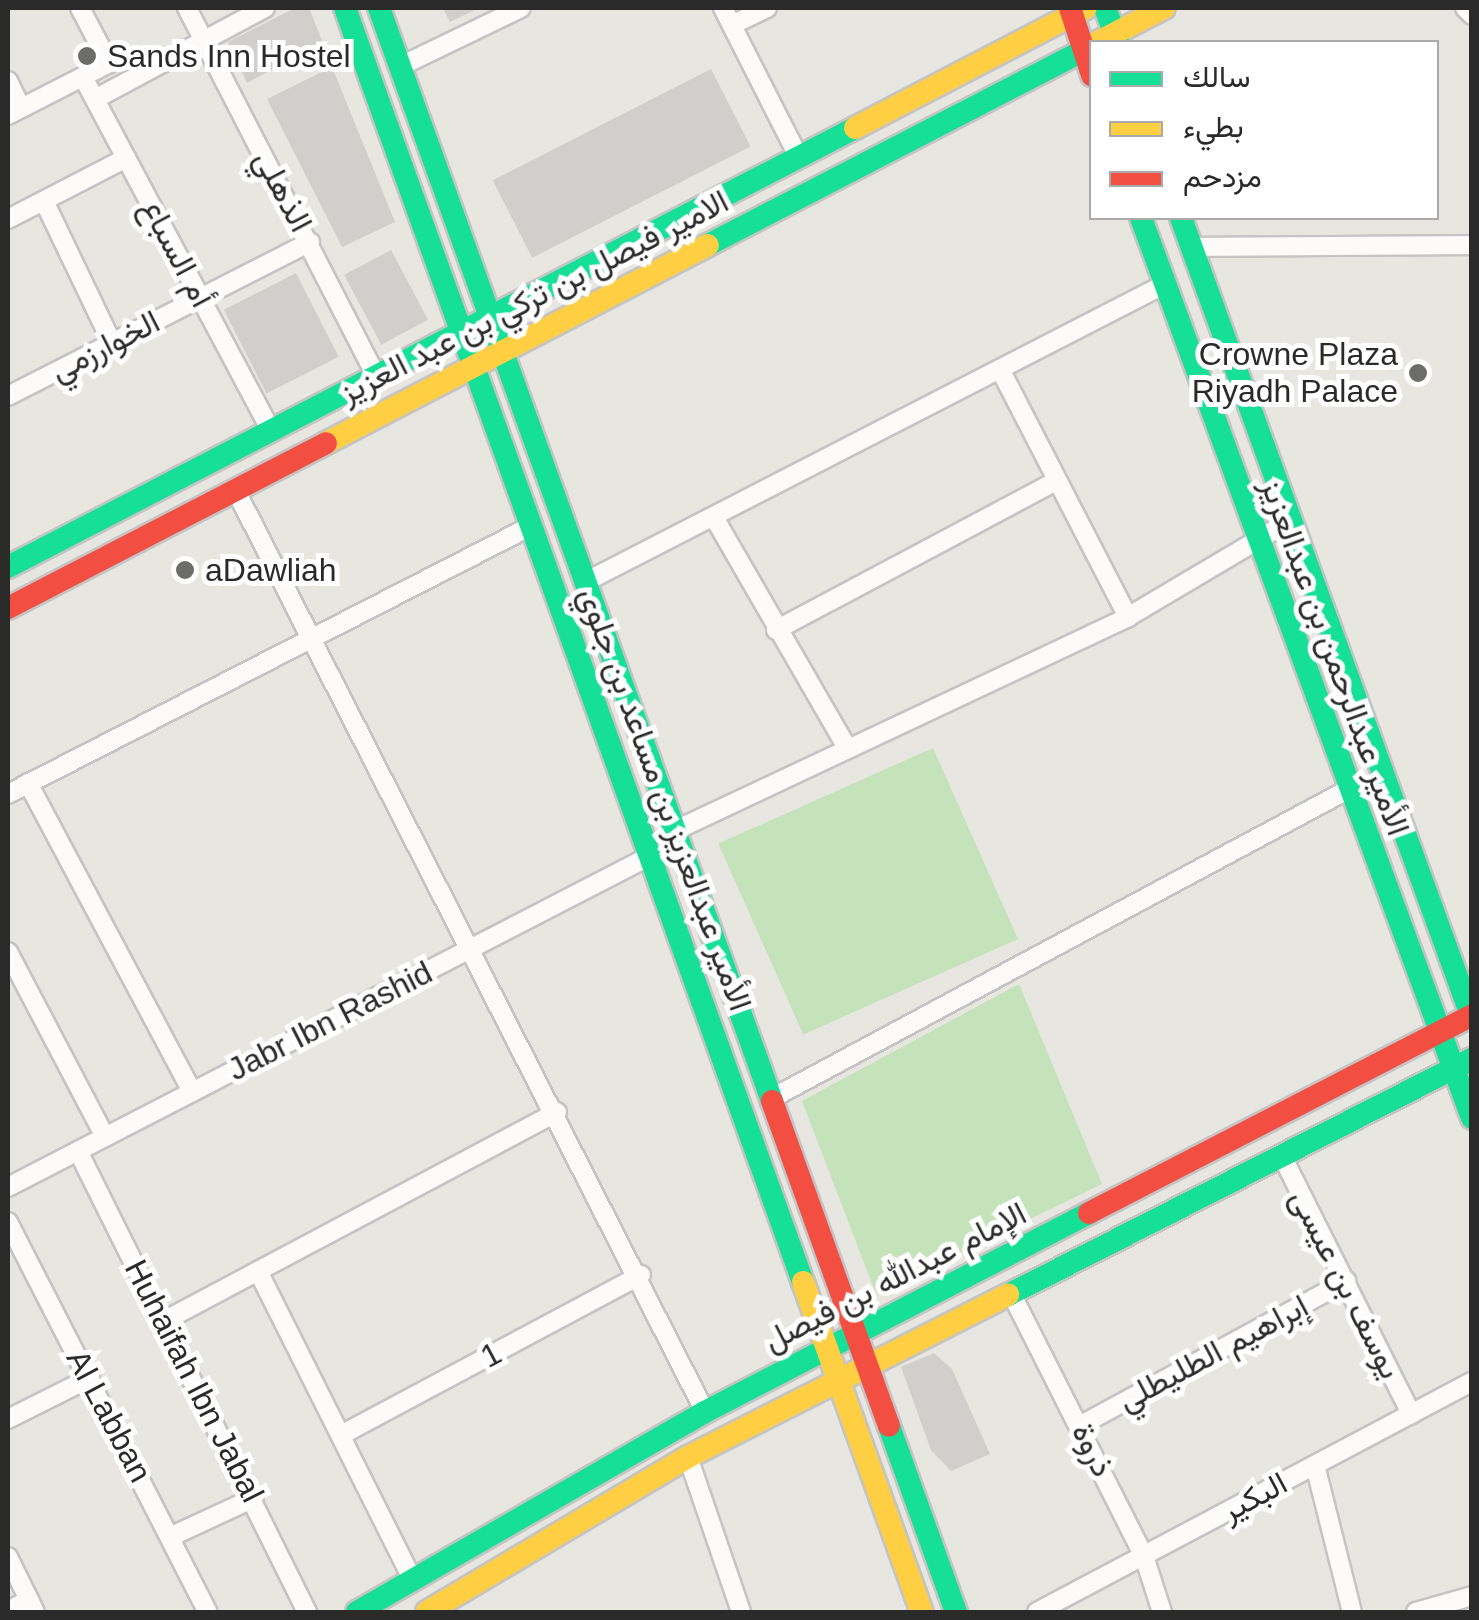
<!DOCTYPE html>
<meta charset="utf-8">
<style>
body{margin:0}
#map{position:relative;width:1479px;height:1620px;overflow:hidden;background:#e8e6e0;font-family:Helvetica,Vazirmatn,sans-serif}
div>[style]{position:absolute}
.green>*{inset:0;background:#c4e3ba;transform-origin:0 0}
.building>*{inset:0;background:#d1cfcb;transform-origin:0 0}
.roads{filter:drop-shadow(2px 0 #c5c4c5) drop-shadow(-2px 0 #c5c4c5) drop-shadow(0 2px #c5c4c5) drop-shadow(0 -2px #c5c4c5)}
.street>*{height:18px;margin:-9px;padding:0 9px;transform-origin:9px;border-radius:9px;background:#fcfbfa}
.fast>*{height:22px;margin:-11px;padding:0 11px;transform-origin:11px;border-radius:11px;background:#16e098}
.slow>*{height:22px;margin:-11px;padding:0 11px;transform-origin:11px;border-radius:11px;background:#ffcf43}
.jam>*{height:22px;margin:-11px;padding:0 11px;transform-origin:11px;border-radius:11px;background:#f24e42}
.dots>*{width:28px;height:28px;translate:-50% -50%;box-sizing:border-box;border:5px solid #fff;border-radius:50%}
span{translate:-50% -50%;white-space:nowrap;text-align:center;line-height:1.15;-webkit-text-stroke:10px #fff;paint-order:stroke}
.poi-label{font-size:32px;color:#2a2a2a}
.left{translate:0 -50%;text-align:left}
.right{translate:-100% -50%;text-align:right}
.street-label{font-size:32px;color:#2a2a2a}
.frame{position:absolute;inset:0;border:10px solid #2a2a2a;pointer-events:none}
.legend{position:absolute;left:1089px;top:40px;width:350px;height:180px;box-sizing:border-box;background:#fff;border:2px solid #aaa;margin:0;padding:12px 18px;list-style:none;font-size:30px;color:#2a2a2a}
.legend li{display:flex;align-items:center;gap:20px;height:50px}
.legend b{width:50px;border:2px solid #aaa}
</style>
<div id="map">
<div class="green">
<div style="left:933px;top:748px;width:209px;height:235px;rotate:66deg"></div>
<div style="clip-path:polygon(1019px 984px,1102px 1184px,876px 1294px,802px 1101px)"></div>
</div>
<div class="building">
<div style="clip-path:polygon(295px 8px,309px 8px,323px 43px,247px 83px,228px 42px)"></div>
<div style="clip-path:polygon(443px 8px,479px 8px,450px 22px)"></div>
<div style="clip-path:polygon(332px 67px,395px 222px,342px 247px,267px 99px)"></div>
<div style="left:711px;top:69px;width:87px;height:245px;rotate:63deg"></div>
<div style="left:391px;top:250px;width:79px;height:53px;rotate:62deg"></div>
<div style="left:296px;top:273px;width:94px;height:81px;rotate:63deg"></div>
<div style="clip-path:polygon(934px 1353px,952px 1369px,990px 1454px,951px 1471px,931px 1450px,901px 1367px)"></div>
</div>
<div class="roads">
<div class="street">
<div style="left:187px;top:8px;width:413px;rotate:62.8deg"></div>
<div style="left:723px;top:8px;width:164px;rotate:63.1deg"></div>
<div style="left:1465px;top:8px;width:10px;rotate:45deg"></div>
<div style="left:732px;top:25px;width:39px;rotate:-26deg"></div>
<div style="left:401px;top:66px;width:133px;rotate:-25.8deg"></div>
<div style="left:83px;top:77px;width:400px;rotate:62deg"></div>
<div style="left:8px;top:81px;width:30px;rotate:64deg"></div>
<div style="left:95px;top:99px;width:193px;rotate:-28.2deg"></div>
<div style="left:8px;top:115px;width:114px;rotate:-27.2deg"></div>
<div style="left:109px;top:63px;width:62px;rotate:-117.8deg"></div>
<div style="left:44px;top:201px;width:157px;rotate:64.4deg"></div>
<div style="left:8px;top:219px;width:133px;rotate:-27.3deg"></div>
<div style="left:1192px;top:247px;width:280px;rotate:-0.4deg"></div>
<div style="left:1002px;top:373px;width:275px;rotate:62.7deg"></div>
<div style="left:8px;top:396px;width:339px;rotate:-27deg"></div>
<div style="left:235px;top:489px;width:1036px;rotate:63.01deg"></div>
<div style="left:715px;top:519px;width:264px;rotate:60deg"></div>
<div style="left:591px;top:579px;width:645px;rotate:-27.2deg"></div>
<div style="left:776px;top:630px;width:317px;rotate:-28deg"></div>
<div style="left:28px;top:783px;width:350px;rotate:62deg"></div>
<div style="left:8px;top:794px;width:590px;rotate:-27.13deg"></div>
<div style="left:676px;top:830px;width:500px;rotate:-25.2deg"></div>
<div style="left:1128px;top:617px;width:186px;rotate:-30.7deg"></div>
<div style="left:8px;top:952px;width:209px;rotate:62.3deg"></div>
<div style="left:776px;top:1096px;width:650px;rotate:-28.18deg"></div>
<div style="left:78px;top:1151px;width:515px;rotate:63.58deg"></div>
<div style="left:1281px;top:1154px;width:291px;rotate:63.4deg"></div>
<div style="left:8px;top:1187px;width:725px;rotate:-27.27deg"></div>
<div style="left:8px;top:1222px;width:438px;rotate:62.9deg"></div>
<div style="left:258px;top:1271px;width:340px;rotate:63.4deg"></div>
<div style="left:1011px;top:1293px;width:295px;rotate:63.2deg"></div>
<div style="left:1144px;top:1556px;width:59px;rotate:72.2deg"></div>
<div style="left:164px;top:1321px;width:445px;rotate:-28deg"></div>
<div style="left:8px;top:1419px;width:92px;rotate:-26.6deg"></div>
<div style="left:1081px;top:1425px;width:302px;rotate:-28.5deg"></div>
<div style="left:341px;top:1435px;width:340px;rotate:-28.1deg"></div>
<div style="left:688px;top:1457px;width:164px;rotate:71.1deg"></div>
<div style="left:1315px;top:1465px;width:152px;rotate:75.9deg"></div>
<div style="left:172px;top:1536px;width:90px;rotate:-24.9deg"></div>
<div style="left:8px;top:1557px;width:61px;rotate:63.9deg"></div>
<div style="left:8px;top:1611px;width:24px;rotate:-28deg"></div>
<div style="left:1037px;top:1612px;width:492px;rotate:-27.9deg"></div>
<div style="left:1416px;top:1612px;width:58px;rotate:-15.9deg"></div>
</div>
<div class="fast">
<div style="left:345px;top:8px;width:1354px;rotate:70.23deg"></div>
<div style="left:379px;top:8px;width:1162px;rotate:70.22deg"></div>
<div style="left:1105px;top:8px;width:36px;rotate:69deg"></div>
<div style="left:1141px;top:218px;width:959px;rotate:69.81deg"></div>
<div style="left:1181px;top:218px;width:851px;rotate:70.01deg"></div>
<div style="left:708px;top:245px;width:433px;rotate:-27.4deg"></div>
<div style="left:8px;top:567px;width:954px;rotate:-27.4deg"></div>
<div style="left:1008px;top:1295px;width:521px;rotate:-26.96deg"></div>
<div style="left:889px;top:1426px;width:198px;rotate:70.2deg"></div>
<div style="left:357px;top:1612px;width:401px;rotate:-29.9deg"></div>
<div style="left:705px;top:1412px;width:433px;rotate:-27.4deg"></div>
</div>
<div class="slow">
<div style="left:1098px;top:42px;width:74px;rotate:-27.3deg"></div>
<div style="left:855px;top:128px;width:260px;rotate:-27.5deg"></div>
<div style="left:326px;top:443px;width:430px;rotate:-27.4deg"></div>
<div style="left:803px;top:1282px;width:351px;rotate:70.2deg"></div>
<div style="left:427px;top:1612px;width:304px;rotate:-30.7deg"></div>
<div style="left:688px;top:1457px;width:359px;rotate:-26.9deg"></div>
</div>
<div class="jam">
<div style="left:1070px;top:8px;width:71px;rotate:71.8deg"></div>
<div style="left:8px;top:608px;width:358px;rotate:-27.4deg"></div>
<div style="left:772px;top:1101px;width:345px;rotate:70.2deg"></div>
<div style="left:1089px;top:1213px;width:431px;rotate:-27.3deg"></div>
</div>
</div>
<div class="dots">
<div style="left:87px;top:56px;background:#6c6c6a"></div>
<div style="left:1418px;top:373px;background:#6c6c6a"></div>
<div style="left:185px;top:570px;background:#6c6c6a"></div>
</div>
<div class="poi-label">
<span class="left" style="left:107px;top:56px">Sands Inn Hostel</span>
<span class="right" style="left:1398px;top:373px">Crowne Plaza<br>Riyadh Palace</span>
<span class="left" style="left:205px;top:570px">aDawliah</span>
</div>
<div class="street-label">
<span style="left:283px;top:191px;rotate:62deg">الذهلي</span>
<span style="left:177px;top:253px;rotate:62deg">أم السباع</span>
<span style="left:534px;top:297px;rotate:-27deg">الامير فيصل بن تركي بن عبد العزيز</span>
<span style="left:105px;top:346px;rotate:-27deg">الخوارزمي</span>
<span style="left:1335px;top:657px;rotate:70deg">الأمير عبدالرحمن بن عبدالعزيز</span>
<span style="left:665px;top:799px;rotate:70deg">الأمير عبدالعزيز بن مساعد بن جلوي</span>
<span style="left:330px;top:1021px;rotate:-27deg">Jabr Ibn Rashid</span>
<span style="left:895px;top:1277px;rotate:-27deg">الإمام عبدالله بن فيصل</span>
<span style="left:1346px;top:1284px;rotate:63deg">يوسف بن عيسى</span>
<span style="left:1213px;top:1353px;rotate:-28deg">إبراهيم الطليطلي</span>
<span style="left:491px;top:1355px;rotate:-28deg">1</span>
<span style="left:194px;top:1381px;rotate:63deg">Huhaifah Ibn Jabal</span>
<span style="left:109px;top:1416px;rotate:62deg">Al Labban</span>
<span style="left:1093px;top:1450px;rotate:64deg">ذروة</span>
<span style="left:1254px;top:1497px;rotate:-28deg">البكير</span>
</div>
<div class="frame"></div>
<ul class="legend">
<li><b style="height:12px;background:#16e098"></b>سالك</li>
<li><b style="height:12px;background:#ffcf43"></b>بطيء</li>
<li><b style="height:12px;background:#f24e42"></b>مزدحم</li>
</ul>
</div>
